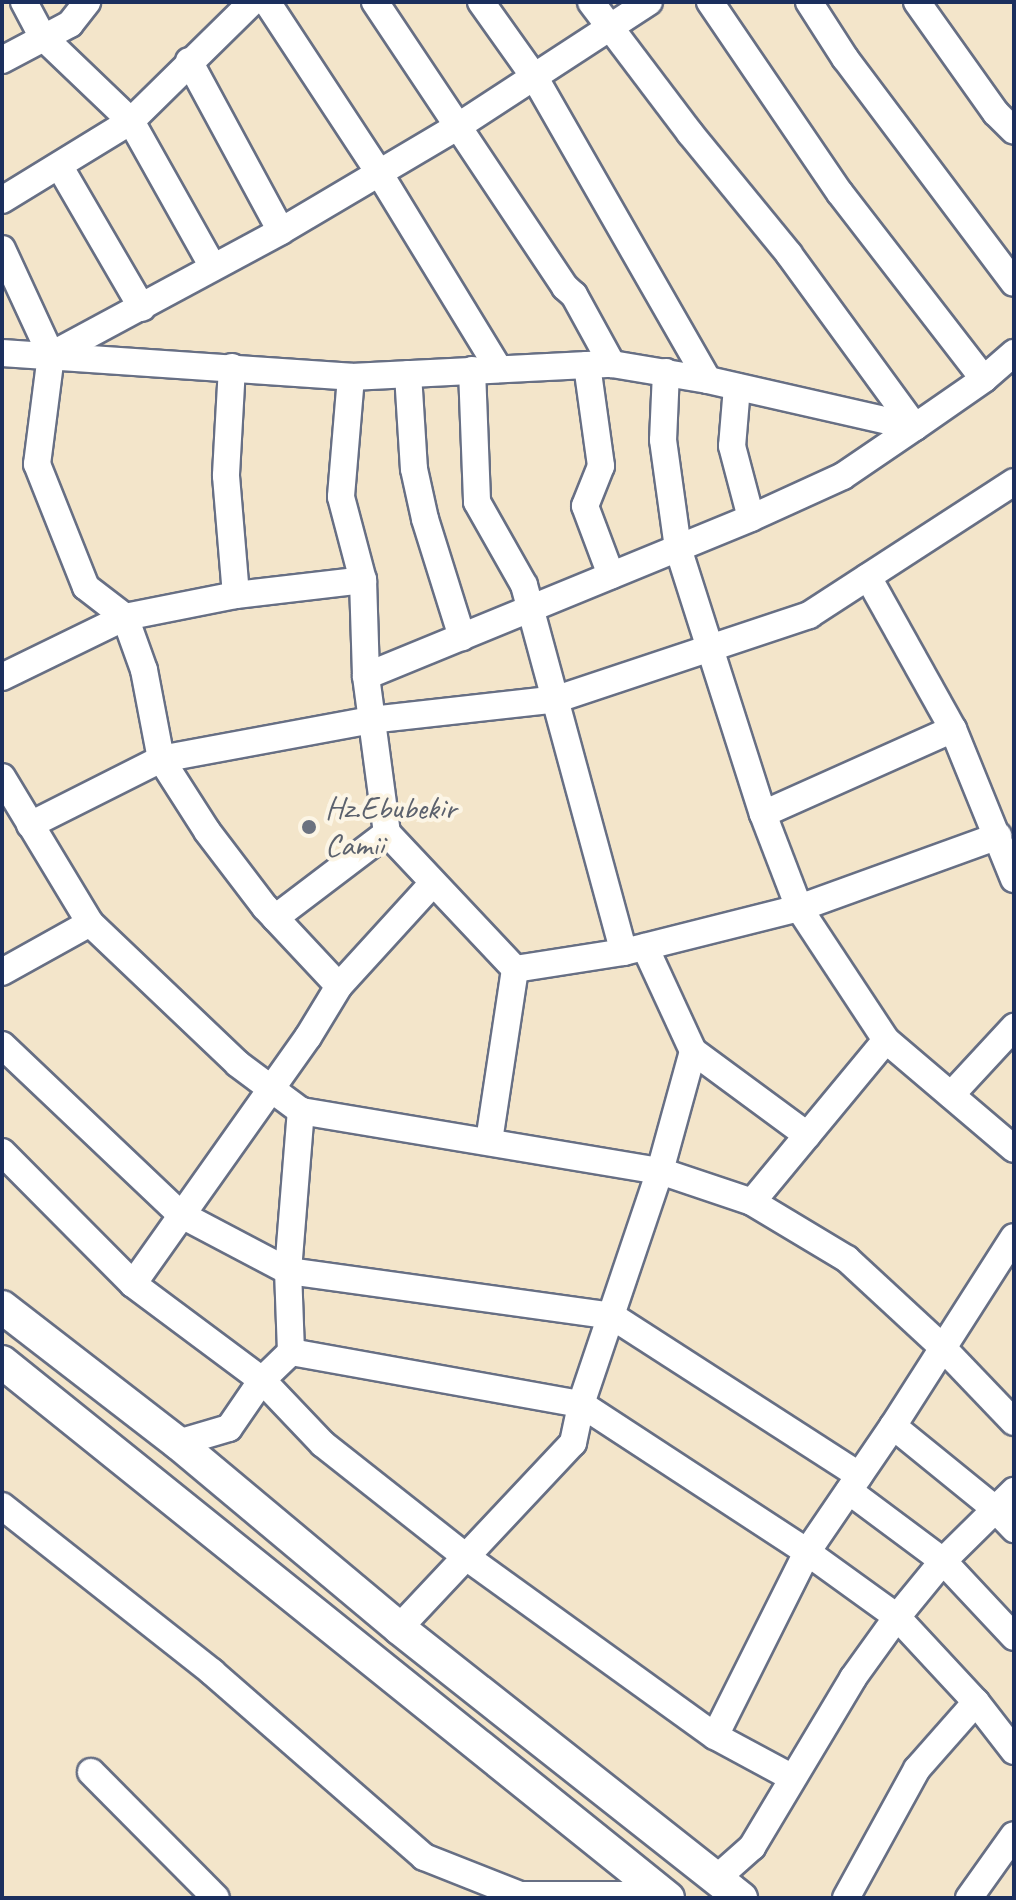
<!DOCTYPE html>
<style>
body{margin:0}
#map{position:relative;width:1016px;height:1900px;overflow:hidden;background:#f3e5ca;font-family:Caveat,sans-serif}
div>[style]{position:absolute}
.roads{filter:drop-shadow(2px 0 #676f84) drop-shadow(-2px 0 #676f84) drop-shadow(0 2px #676f84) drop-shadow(0 -2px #676f84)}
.minor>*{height:26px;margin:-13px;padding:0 13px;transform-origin:13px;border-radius:13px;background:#fff}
.major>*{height:32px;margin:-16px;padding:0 16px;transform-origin:16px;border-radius:16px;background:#fff}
.dots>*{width:22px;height:22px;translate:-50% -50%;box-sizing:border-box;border:4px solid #fcf5e5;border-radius:50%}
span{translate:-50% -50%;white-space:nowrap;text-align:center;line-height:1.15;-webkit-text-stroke:8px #fcf5e5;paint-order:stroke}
.worship-label{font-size:32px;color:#5b616d}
.left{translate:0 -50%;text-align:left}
.frame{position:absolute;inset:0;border:4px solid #1b2f5e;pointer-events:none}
</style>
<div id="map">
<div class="roads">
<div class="minor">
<div style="left:24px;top:2px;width:40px;rotate:62deg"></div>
<div style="left:43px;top:37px;width:122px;rotate:43.7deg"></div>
<div style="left:131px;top:121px;width:167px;rotate:60.7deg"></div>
<div style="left:267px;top:2px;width:202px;rotate:56.7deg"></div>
<div style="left:378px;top:171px;width:232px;rotate:58.6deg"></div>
<div style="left:375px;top:2px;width:343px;rotate:56.3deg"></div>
<div style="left:565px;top:287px;width:12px;rotate:42deg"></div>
<div style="left:574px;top:295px;width:79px;rotate:61.2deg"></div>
<div style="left:481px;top:2px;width:93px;rotate:54.6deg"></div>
<div style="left:535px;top:78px;width:348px;rotate:60.2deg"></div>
<div style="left:710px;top:2px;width:231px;rotate:55.8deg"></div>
<div style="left:840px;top:193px;width:235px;rotate:52.3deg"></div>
<div style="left:809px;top:2px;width:67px;rotate:57.3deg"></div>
<div style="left:845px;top:58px;width:281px;rotate:53.1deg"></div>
<div style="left:917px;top:2px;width:136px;rotate:54.6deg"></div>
<div style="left:996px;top:113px;width:25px;rotate:45deg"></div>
<div style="left:2px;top:60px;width:77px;rotate:-27.9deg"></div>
<div style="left:70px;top:24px;width:28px;rotate:-52deg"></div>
<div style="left:189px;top:61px;width:193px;rotate:61.6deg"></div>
<div style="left:60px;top:167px;width:163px;rotate:59.8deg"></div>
<div style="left:2px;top:200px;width:151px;rotate:-31.5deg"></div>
<div style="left:131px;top:121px;width:170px;rotate:-44.5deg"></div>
<div style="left:2px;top:249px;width:117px;rotate:65.2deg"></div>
<div style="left:51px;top:355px;width:110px;rotate:97.3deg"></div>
<div style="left:37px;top:464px;width:132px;rotate:68.3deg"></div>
<div style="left:86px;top:587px;width:49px;rotate:37.6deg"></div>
<div style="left:125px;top:617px;width:56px;rotate:70.3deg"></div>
<div style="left:144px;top:670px;width:91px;rotate:79.2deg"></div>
<div style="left:161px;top:759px;width:85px;rotate:57.4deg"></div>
<div style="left:207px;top:831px;width:96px;rotate:52.7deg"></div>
<div style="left:265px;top:907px;width:108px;rotate:46.9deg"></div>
<div style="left:2px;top:353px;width:350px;rotate:3.9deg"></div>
<div style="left:351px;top:377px;width:261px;rotate:-2.9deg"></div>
<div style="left:612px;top:364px;width:97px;rotate:9.5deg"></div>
<div style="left:708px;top:380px;width:212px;rotate:12.8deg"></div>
<div style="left:915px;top:427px;width:84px;rotate:-34.8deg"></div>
<div style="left:984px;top:379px;width:40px;rotate:-41deg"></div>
<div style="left:53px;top:354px;width:259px;rotate:-28.3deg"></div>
<div style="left:281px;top:231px;width:204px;rotate:-30.6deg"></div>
<div style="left:457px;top:127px;width:229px;rotate:-33.1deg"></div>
<div style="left:587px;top:365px;width:102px;rotate:82.1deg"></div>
<div style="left:601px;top:466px;width:43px;rotate:111.8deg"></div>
<div style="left:585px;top:506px;width:74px;rotate:69.4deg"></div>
<div style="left:232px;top:367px;width:109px;rotate:93.2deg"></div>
<div style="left:226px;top:476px;width:119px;rotate:85.2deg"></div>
<div style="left:472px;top:370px;width:132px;rotate:87.8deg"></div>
<div style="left:477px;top:502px;width:95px;rotate:60.5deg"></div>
<div style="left:524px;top:585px;width:380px;rotate:74.8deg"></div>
<div style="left:666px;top:372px;width:68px;rotate:92.5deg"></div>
<div style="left:663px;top:440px;width:109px;rotate:82.1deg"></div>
<div style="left:678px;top:548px;width:279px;rotate:72.3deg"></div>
<div style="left:763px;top:814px;width:101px;rotate:69deg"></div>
<div style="left:799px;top:908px;width:158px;rotate:56.6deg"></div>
<div style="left:886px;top:1040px;width:168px;rotate:40.4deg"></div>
<div style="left:408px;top:374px;width:95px;rotate:86.4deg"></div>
<div style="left:414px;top:469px;width:51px;rotate:77.6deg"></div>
<div style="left:425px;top:519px;width:124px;rotate:72.6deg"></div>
<div style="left:351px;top:377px;width:120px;rotate:94.8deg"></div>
<div style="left:341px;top:497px;width:86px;rotate:75.2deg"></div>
<div style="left:363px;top:580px;width:96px;rotate:88.2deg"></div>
<div style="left:366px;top:676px;width:158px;rotate:82.4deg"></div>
<div style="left:387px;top:833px;width:187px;rotate:46.7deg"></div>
<div style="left:737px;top:387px;width:59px;rotate:94.8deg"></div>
<div style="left:732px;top:446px;width:74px;rotate:75.2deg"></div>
<div style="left:868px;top:577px;width:174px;rotate:60.8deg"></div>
<div style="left:953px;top:729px;width:162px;rotate:67.9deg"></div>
<div style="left:366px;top:676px;width:416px;rotate:-22.3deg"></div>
<div style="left:751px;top:518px;width:101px;rotate:-24.5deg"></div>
<div style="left:843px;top:476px;width:87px;rotate:-34.2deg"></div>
<div style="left:915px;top:427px;width:214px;rotate:-126.1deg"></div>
<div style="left:789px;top:254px;width:156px;rotate:-129.3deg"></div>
<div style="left:690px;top:133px;width:164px;rotate:-127.1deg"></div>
<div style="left:2px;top:677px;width:137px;rotate:-26deg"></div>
<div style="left:125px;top:617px;width:113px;rotate:-11.2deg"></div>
<div style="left:236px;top:595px;width:128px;rotate:-6.7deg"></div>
<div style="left:2px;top:777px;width:170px;rotate:58.9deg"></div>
<div style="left:90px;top:923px;width:204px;rotate:43.6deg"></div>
<div style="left:238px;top:1064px;width:79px;rotate:36.7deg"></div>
<div style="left:301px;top:1111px;width:364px;rotate:9.5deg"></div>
<div style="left:660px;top:1171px;width:97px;rotate:18.6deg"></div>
<div style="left:752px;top:1202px;width:111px;rotate:31deg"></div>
<div style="left:847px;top:1259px;width:128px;rotate:42.8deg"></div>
<div style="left:941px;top:1346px;width:105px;rotate:46.2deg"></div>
<div style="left:763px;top:814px;width:208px;rotate:-24.1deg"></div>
<div style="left:30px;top:825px;width:147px;rotate:-26.7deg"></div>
<div style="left:161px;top:759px;width:214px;rotate:-10.5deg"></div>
<div style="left:371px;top:720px;width:187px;rotate:-6.4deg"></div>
<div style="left:557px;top:699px;width:266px;rotate:-18.4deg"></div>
<div style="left:809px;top:615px;width:244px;rotate:-33deg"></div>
<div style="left:275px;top:918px;width:141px;rotate:-37.2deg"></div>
<div style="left:645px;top:947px;width:115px;rotate:65.2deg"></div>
<div style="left:693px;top:1051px;width:142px;rotate:36.4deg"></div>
<div style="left:515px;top:969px;width:110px;rotate:-8.9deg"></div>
<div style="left:624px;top:952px;width:180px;rotate:-14.1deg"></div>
<div style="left:799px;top:908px;width:212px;rotate:-19.9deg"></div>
<div style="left:2px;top:972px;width:101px;rotate:-29.1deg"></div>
<div style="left:2px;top:1045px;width:245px;rotate:43.5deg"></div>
<div style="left:180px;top:1214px;width:122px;rotate:27.8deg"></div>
<div style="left:288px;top:1271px;width:327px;rotate:7.9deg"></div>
<div style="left:612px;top:1316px;width:294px;rotate:32.8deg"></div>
<div style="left:951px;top:1095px;width:93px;rotate:-47.2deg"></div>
<div style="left:489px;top:1141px;width:174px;rotate:-81.4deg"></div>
<div style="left:2px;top:1152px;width:186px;rotate:45.2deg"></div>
<div style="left:133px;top:1284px;width:161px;rotate:36.7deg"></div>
<div style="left:262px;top:1380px;width:88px;rotate:46.4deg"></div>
<div style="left:323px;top:1444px;width:181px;rotate:38.3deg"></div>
<div style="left:465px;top:1556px;width:308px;rotate:35.8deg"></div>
<div style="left:715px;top:1736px;width:86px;rotate:28.3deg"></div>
<div style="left:752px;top:1202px;width:210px;rotate:-50.4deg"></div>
<div style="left:133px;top:1284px;width:303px;rotate:-54.7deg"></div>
<div style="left:308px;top:1037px;width:60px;rotate:-58.7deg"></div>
<div style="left:339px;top:986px;width:139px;rotate:-47.6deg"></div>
<div style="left:291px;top:1352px;width:81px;rotate:-92.1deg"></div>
<div style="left:288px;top:1271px;width:161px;rotate:-85.4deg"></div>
<div style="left:893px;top:1426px;width:132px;rotate:39.1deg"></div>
<div style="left:995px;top:1509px;width:28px;rotate:46deg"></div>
<div style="left:178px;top:1443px;width:53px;rotate:-16.4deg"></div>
<div style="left:229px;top:1428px;width:58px;rotate:-55.5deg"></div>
<div style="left:262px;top:1380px;width:40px;rotate:-44deg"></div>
<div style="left:291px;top:1352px;width:295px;rotate:10.2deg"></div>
<div style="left:581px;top:1404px;width:270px;rotate:33.2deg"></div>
<div style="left:807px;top:1552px;width:111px;rotate:35.8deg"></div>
<div style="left:897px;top:1617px;width:116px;rotate:47.1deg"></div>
<div style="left:976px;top:1702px;width:62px;rotate:52.2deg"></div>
<div style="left:849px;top:1491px;width:117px;rotate:36.7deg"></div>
<div style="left:943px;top:1561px;width:104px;rotate:46.9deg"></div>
<div style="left:2px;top:1506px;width:268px;rotate:38.3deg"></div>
<div style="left:212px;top:1672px;width:281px;rotate:41.1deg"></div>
<div style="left:424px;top:1857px;width:103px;rotate:21.6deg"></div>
<div style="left:520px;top:1895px;width:145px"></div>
<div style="left:399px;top:1628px;width:254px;rotate:-46.8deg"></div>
<div style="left:573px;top:1443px;width:40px;rotate:-78deg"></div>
<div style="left:581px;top:1404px;width:246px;rotate:-71.3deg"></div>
<div style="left:660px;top:1171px;width:124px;rotate:-74.6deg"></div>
<div style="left:715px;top:1736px;width:206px;rotate:-63.4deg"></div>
<div style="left:807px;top:1552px;width:153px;rotate:-55.7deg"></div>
<div style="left:893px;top:1426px;width:224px;rotate:-57.4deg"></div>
<div style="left:91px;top:1772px;width:177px;rotate:45.2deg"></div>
<div style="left:717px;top:1878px;width:47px;rotate:-41.5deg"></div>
<div style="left:752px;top:1847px;width:197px;rotate:-59.1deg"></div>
<div style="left:853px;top:1678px;width:75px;rotate:-54.2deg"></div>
<div style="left:897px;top:1617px;width:72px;rotate:-50.6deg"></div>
<div style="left:943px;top:1561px;width:100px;rotate:-44.6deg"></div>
<div style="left:846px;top:1898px;width:147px;rotate:-61.2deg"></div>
<div style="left:917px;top:1769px;width:89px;rotate:-48.6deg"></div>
<div style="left:969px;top:1898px;width:77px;rotate:-54.5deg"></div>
</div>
<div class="major">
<div style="left:2px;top:1307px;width:222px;rotate:37.7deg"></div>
<div style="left:178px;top:1443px;width:288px;rotate:39.9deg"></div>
<div style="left:399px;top:1628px;width:436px;rotate:38.3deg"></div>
<div style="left:2px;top:1362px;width:855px;rotate:38.83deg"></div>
</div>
</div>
<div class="dots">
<div style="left:309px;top:827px;background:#6b7280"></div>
</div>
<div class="worship-label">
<span class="left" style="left:325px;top:827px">Hz.Ebubekir<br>Camii</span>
</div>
<div class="frame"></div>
</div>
